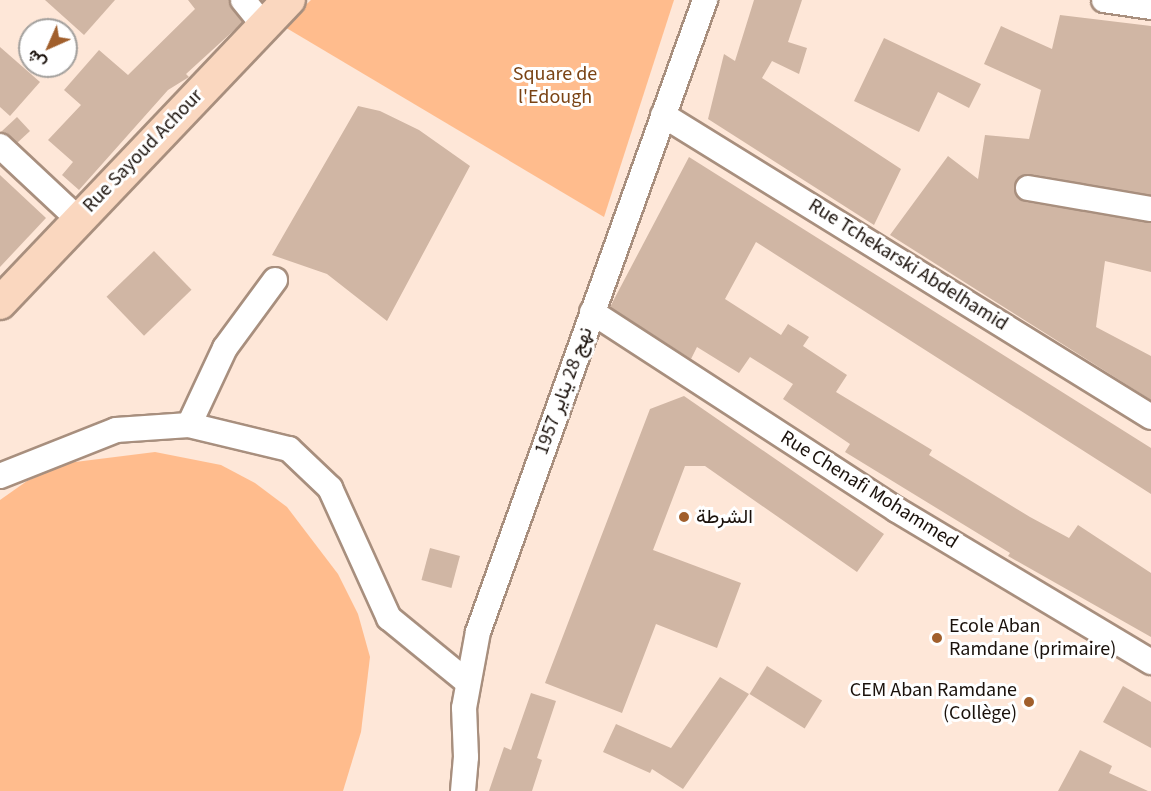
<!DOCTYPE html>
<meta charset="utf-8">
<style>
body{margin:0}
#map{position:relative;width:1151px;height:791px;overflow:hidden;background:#fee7d8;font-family:"Source Sans 3",Vazirmatn,sans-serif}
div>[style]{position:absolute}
.green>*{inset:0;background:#ffbc8d}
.building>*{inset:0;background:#d0b6a4;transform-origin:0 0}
.roads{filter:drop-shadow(2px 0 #a88f7e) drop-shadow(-2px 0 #a88f7e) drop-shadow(0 2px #a88f7e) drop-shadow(0 -2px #a88f7e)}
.minor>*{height:24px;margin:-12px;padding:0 12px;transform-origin:12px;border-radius:12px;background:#fff}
.major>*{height:32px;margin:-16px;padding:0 16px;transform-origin:16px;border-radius:16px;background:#fad7bf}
.dots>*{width:16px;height:16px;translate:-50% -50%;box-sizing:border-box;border:3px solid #fff;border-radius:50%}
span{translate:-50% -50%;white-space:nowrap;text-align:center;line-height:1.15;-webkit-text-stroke:6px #fff;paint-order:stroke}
.park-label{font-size:20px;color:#7a4314}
.street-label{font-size:20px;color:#1a110b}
.poi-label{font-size:20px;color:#1a110b}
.left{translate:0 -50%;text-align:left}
.right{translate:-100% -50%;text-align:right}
.north{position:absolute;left:18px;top:18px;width:60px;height:60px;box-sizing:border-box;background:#fff;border:2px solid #a3a09d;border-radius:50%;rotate:225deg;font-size:16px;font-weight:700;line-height:24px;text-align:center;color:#1a110b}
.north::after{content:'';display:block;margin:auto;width:21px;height:27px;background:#a15f2c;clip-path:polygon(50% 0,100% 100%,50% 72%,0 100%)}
</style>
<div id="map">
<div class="green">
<div style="clip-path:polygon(311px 0,674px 0,604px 217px,283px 26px)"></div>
<div style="clip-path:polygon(155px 452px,221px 465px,255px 483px,287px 507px,338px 574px,358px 614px,370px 657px,361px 732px,343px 791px,0 791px,0 500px,27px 481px,67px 463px)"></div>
</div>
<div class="building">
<div style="clip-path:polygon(45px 0,115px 0,84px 35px)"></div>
<div style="clip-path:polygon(188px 0,229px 0,243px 22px,186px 74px,189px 77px,168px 90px,79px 190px,62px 175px,73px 162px,48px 140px,81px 105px,64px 90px,99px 50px,128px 75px,195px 9px)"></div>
<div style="clip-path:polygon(754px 0,802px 0,788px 42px,807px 48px,799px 74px,772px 61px,762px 78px,901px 169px,874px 225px,708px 119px,724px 54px,735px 61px)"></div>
<div style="clip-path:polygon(1060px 15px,1151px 26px,1151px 195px,1030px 174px,1017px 178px,1014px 186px,1018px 199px,1026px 202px,1151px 223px,1151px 272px,1105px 261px,1096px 327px,1151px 356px,1151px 400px,890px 235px,948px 156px,978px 179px,985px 135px,1029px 139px,1041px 90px,984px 64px,1001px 26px,1052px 49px)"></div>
<div style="clip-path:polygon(884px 38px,981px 84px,969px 108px,938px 92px,919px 132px,854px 101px)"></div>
<div style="clip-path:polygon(0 47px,40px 82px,10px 116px,0 107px)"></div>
<div style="clip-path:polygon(358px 106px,380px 111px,419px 130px,470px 166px,387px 321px,327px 274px,272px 255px)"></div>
<div style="clip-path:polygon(17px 117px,30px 131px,17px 143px,1px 132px)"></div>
<div style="clip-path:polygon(689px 157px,1151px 448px,1151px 494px,756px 242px,725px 299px,781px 335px,788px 324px,809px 337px,803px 346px,847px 375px,836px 392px,932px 450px,929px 455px,1030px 517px,1069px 538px,1078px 525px,1151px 573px,1151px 637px,1008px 556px,1010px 553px,845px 452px,850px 444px,783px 399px,793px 384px,750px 357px,739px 373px,697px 347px,691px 359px,610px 307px)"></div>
<div style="clip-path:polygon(0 175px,46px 218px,0 267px)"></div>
<div style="left:154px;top:251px;width:54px;height:66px;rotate:46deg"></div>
<div style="clip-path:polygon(684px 396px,884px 534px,857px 572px,705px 466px,685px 466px,653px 550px,741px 583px,717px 648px,656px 624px,622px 713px,545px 683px,650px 409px)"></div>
<div style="left:430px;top:548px;width:31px;height:33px;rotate:15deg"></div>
<div style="left:767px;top:666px;width:65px;height:33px;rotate:32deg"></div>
<div style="clip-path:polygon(720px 677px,749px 694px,683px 789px,652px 769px,650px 773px,603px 752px,616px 724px,671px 748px)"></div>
<div style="clip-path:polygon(1123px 686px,1151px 702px,1151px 748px,1103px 722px)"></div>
<div style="clip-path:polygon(531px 693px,556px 701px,537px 758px,542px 760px,532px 791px,489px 791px,504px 747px,511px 750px)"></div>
<div style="clip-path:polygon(1080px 750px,1112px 766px,1109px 773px,1148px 791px,1058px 791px)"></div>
</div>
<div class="roads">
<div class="minor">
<div style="left:243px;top:0;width:32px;rotate:51deg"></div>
<div style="left:1104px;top:0;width:48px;rotate:8.5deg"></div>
<div style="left:663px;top:115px;width:574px;rotate:31.75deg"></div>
<div style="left:0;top:146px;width:107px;rotate:43.1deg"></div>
<div style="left:1028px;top:188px;width:125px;rotate:9.7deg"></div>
<div style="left:275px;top:280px;width:84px;rotate:126.3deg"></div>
<div style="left:225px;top:348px;width:85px;rotate:115.1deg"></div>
<div style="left:189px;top:425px;width:103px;rotate:13.5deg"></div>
<div style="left:289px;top:449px;width:57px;rotate:43.6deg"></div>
<div style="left:330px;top:488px;width:143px;rotate:65.6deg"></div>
<div style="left:389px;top:618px;width:99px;rotate:39.3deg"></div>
<div style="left:592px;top:312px;width:364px;rotate:33deg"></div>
<div style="left:897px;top:510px;width:296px;rotate:30.9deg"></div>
<div style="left:0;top:476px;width:125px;rotate:-21.6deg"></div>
<div style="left:116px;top:430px;width:73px;rotate:-3.9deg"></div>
<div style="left:463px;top:791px;width:34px;rotate:-85deg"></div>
<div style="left:466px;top:757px;width:49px;rotate:-92.3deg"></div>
<div style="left:464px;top:708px;width:77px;rotate:-79.6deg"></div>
<div style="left:478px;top:632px;width:672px;rotate:-70.24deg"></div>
</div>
<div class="major">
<div style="left:0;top:303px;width:419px;rotate:-46.4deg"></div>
</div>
</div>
<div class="dots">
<div style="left:684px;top:517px;background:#a15f2c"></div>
<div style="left:937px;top:638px;background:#a15f2c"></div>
<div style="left:1029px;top:702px;background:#a15f2c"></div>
</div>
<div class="park-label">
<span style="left:555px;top:86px">Square de<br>l'Edough</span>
</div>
<div class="street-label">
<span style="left:143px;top:151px;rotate:-46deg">Rue Sayoud Achour</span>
<span style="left:908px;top:265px;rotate:32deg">Rue Tchekarski Abdelhamid</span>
<span style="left:564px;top:391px;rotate:-70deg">نهج 28 يناير 1957</span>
<span style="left:869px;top:490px;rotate:32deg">Rue Chenafi Mohammed</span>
</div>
<div class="poi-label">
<span class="left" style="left:696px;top:517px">الشرطة</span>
<span class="left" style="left:949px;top:638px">Ecole Aban<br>Ramdane (primaire)</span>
<span class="right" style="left:1017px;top:702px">CEM Aban Ramdane<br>(Collège)</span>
</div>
<div class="north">ش</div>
</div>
